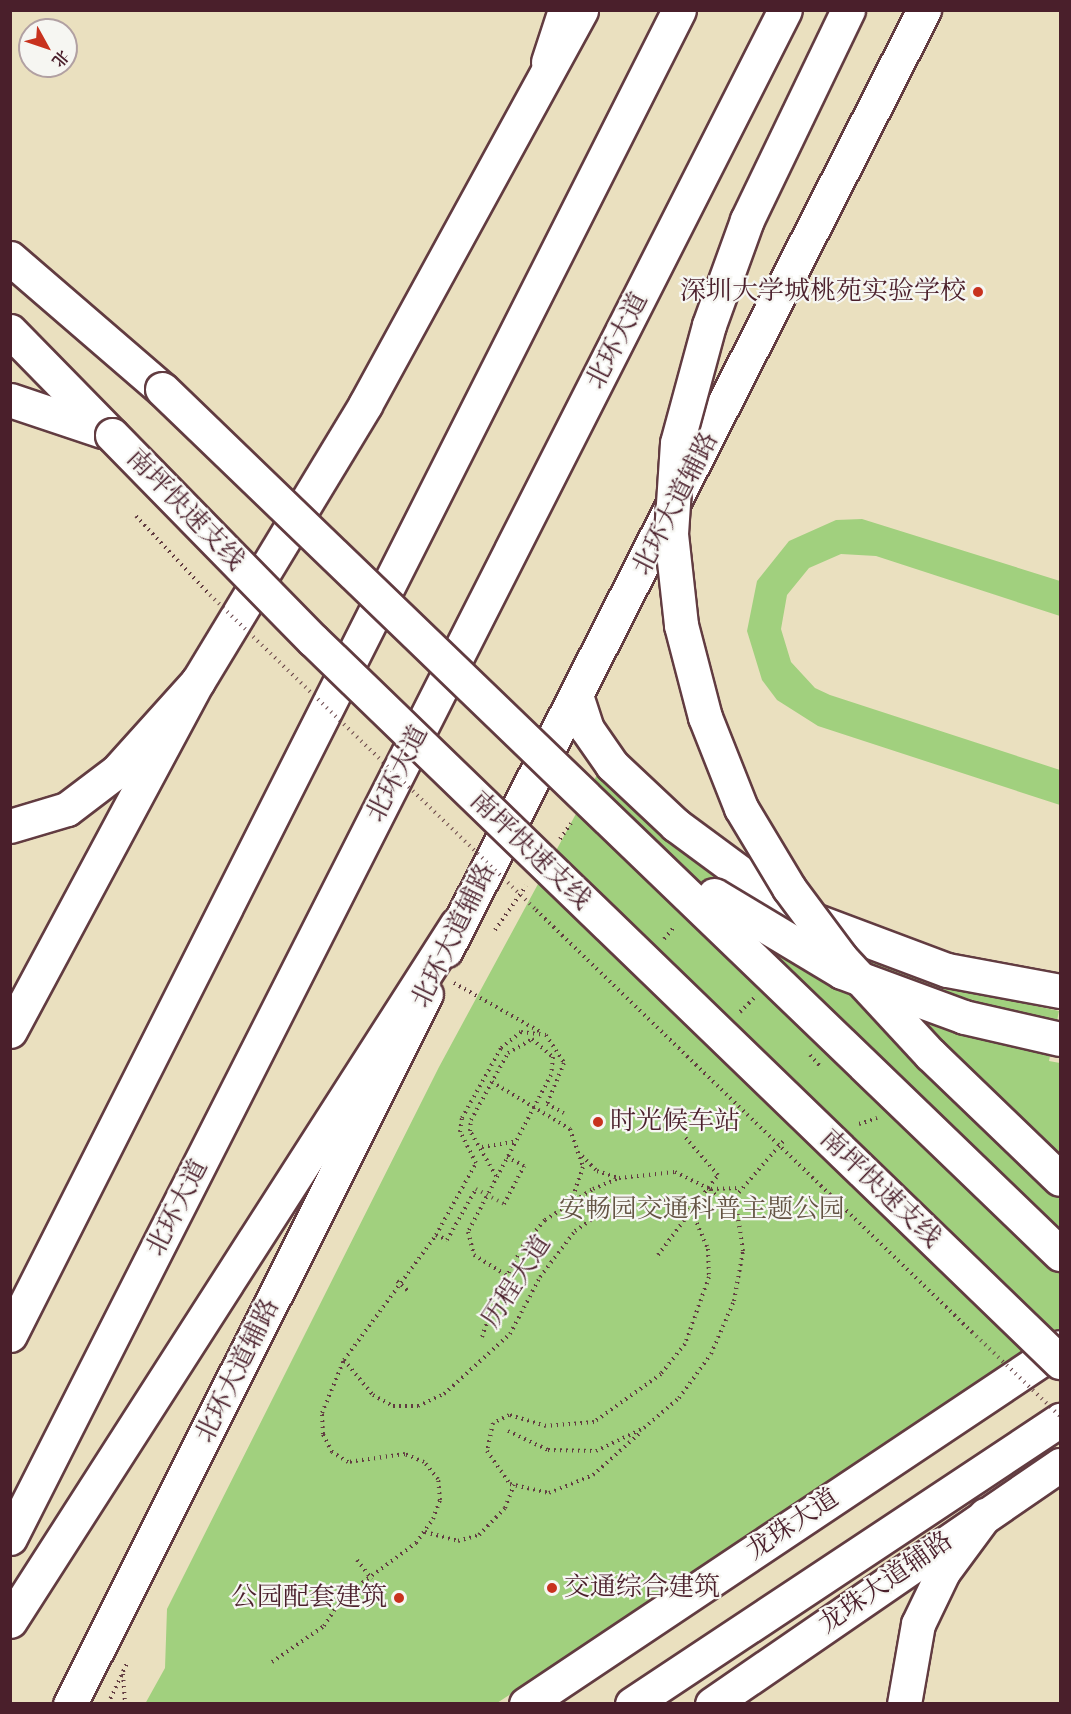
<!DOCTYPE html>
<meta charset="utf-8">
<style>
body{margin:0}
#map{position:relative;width:1071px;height:1714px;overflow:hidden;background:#eae0bf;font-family:"IM FELL Double Pica","Noto Serif SC",serif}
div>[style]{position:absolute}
.green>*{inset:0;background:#a1d07e}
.path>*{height:4px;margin-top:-2px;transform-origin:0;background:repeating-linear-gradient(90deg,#623c41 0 1.5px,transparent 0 6px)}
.roads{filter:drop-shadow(2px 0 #623c41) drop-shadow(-2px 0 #623c41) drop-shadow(0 2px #623c41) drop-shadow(0 -2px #623c41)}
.secondary>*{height:33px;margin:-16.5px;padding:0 16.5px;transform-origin:16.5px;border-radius:16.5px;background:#fff}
.primary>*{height:33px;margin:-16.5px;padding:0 16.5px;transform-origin:16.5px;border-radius:16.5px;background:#fff}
.trunk>*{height:33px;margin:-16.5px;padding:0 16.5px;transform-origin:16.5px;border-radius:16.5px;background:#fff}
.path-bridge>*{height:4px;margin-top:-2px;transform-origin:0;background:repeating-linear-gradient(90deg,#623c41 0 1.5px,transparent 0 6px)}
.bridges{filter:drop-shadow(2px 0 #623c41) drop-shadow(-2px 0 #623c41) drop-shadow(0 2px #623c41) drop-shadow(0 -2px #623c41)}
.trunk-bridge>*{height:33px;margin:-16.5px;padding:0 16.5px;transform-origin:16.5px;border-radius:16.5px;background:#fff}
.dots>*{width:16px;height:16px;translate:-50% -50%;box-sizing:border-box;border:3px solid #f6f6f2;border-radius:50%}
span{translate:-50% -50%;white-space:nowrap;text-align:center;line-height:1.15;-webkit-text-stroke:4.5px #f6f6f2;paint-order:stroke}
.poi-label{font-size:26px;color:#4a1f2b}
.right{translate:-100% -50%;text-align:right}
.left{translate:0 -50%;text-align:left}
.street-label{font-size:26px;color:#4a1f2b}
.park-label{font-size:26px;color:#645444}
.frame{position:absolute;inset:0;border:12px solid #4a1f2b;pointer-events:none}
.north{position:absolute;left:18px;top:18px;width:60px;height:60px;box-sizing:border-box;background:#f6f6f2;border:2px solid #b1a0a2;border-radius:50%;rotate:130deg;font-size:16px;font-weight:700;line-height:24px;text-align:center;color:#4a1f2b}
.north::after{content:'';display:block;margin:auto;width:21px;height:27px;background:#c8321e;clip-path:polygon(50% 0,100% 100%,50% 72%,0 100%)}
</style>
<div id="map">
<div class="green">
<div style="clip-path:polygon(862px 519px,1060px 581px,1060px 616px,876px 556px,841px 554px,809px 568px,787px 595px,781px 629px,791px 662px,815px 688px,830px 695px,1060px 770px,1060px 805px,818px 726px,777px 700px,762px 680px,747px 631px,757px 581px,789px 541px,836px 520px)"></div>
<div style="clip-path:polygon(598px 773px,845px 945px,956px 989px,1059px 1011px,1049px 1061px,1060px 1063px,1060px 1332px,497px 1703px,145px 1704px,165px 1668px,167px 1609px,439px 1067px)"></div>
</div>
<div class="path">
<div style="left:136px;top:516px;width:108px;rotate:46.9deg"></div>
<div style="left:560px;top:839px;width:19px;rotate:-55deg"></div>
<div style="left:536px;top:910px;width:607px;rotate:44.07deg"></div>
<div style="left:495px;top:930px;width:54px;rotate:-54.8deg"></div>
<div style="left:664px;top:939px;width:17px;rotate:-50deg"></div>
<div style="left:454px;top:983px;width:98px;rotate:29.5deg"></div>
<div style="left:740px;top:1012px;width:20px;rotate:-45deg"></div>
<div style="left:546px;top:1035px;width:33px;rotate:57deg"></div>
<div style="left:564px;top:1063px;width:44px;rotate:112.5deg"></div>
<div style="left:547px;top:1104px;width:19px;rotate:28deg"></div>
<div style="left:810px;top:1055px;width:15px;rotate:48deg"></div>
<div style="left:492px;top:1082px;width:91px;rotate:31.1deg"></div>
<div style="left:570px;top:1129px;width:40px;rotate:71.1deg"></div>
<div style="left:583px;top:1167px;width:36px;rotate:109deg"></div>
<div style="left:859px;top:1124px;width:19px;rotate:-18deg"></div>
<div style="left:482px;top:1147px;width:33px;rotate:-9deg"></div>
<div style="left:582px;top:1156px;width:21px;rotate:45deg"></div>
<div style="left:597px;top:1171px;width:23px;rotate:18deg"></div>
<div style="left:496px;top:1176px;width:52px;rotate:-120deg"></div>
<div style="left:470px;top:1131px;width:11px;rotate:-85deg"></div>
<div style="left:471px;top:1120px;width:77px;rotate:-61.1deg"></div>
<div style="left:508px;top:1053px;width:28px;rotate:-30deg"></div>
<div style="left:532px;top:1039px;width:28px;rotate:41deg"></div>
<div style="left:553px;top:1057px;width:18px;rotate:96deg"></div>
<div style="left:551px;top:1075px;width:178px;rotate:117.9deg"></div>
<div style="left:468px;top:1232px;width:24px;rotate:75deg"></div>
<div style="left:474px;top:1255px;width:38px;rotate:32deg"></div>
<div style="left:711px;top:1189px;width:28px;rotate:-2deg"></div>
<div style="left:504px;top:1204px;width:43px;rotate:-62.2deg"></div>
<div style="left:524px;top:1166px;width:19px;rotate:-152deg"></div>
<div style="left:436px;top:1235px;width:12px;rotate:24deg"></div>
<div style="left:447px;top:1240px;width:59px;rotate:-60.4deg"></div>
<div style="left:658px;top:1255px;width:100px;rotate:-53.1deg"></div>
<div style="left:718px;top:1175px;width:50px;rotate:-131deg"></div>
<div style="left:397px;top:1281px;width:15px;rotate:42deg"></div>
<div style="left:482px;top:1337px;width:46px;rotate:-70.8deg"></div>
<div style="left:497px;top:1294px;width:57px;rotate:-61.6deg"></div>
<div style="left:524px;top:1244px;width:32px;rotate:-49deg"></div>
<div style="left:545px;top:1220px;width:57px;rotate:-32.9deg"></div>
<div style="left:593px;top:1189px;width:28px;rotate:-23deg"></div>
<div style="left:619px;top:1178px;width:56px;rotate:-6.1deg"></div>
<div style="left:675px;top:1172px;width:39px;rotate:26deg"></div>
<div style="left:710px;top:1189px;width:36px;rotate:48deg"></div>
<div style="left:344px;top:1360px;width:45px;rotate:50.4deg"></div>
<div style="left:373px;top:1395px;width:23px;rotate:29deg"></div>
<div style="left:393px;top:1406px;width:25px"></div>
<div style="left:418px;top:1406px;width:29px;rotate:-25deg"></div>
<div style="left:444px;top:1394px;width:89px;rotate:-42.3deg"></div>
<div style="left:510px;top:1334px;width:64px;rotate:-62.2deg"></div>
<div style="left:540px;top:1277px;width:58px;rotate:-52.7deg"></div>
<div style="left:575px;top:1231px;width:37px;rotate:-35deg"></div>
<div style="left:605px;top:1210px;width:36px;rotate:-16deg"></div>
<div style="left:640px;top:1200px;width:31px"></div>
<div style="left:671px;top:1200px;width:24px;rotate:30deg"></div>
<div style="left:692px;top:1212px;width:40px;rotate:66.6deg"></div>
<div style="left:708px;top:1249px;width:28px;rotate:88deg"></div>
<div style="left:709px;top:1277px;width:71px;rotate:109.7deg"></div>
<div style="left:685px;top:1344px;width:38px;rotate:129deg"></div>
<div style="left:661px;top:1374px;width:82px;rotate:144.4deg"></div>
<div style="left:594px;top:1422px;width:48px;rotate:175.2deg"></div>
<div style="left:546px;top:1426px;width:39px;rotate:-163deg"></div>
<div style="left:509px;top:1415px;width:18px;rotate:153deg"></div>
<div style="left:493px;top:1423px;width:29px;rotate:102deg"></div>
<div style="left:487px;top:1451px;width:40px;rotate:55.1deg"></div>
<div style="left:510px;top:1484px;width:40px;rotate:13deg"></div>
<div style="left:549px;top:1493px;width:48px;rotate:-22.2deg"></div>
<div style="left:593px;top:1475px;width:63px;rotate:-41.8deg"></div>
<div style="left:508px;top:1431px;width:44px;rotate:25.4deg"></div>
<div style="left:548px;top:1450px;width:48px;rotate:1.2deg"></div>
<div style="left:596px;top:1451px;width:53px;rotate:-25.6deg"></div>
<div style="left:644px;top:1428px;width:46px;rotate:-40.6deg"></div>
<div style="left:679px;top:1398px;width:54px;rotate:-54deg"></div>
<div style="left:711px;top:1354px;width:58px;rotate:-66.5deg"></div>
<div style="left:734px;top:1301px;width:51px;rotate:-79.8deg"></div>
<div style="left:743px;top:1251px;width:55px;rotate:-98.4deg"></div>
<div style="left:735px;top:1197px;width:77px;rotate:-49.2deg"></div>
<div style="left:425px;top:1532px;width:34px;rotate:15deg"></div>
<div style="left:458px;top:1541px;width:22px;rotate:-16deg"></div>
<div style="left:479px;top:1535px;width:37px;rotate:-46deg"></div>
<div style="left:505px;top:1508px;width:25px;rotate:-69deg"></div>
<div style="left:357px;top:1560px;width:24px;rotate:52deg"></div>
<div style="left:272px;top:1662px;width:63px;rotate:-34.7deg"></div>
<div style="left:324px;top:1626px;width:35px;rotate:-57deg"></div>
<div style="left:343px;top:1597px;width:91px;rotate:-36.5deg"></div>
<div style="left:416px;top:1543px;width:29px;rotate:-55deg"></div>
<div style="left:433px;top:1519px;width:20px;rotate:-70deg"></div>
<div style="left:440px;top:1500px;width:21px;rotate:-95deg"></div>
<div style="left:438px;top:1479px;width:22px;rotate:-129deg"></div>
<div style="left:424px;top:1462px;width:21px;rotate:-157deg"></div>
<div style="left:405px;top:1454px;width:58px;rotate:172deg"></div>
<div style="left:348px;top:1462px;width:19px;rotate:-148deg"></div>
<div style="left:332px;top:1452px;width:20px;rotate:-117deg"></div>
<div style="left:323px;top:1434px;width:21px;rotate:-93deg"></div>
<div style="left:322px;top:1413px;width:57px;rotate:-67.5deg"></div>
<div style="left:344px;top:1360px;width:155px;rotate:-53.6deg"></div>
<div style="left:436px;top:1235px;width:82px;rotate:-60.9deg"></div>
<div style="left:476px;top:1163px;width:35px;rotate:-117deg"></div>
<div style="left:460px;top:1132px;width:14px;rotate:-82deg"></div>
<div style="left:462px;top:1118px;width:80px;rotate:-60.9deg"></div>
<div style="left:501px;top:1048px;width:26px;rotate:-39deg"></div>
<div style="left:521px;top:1032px;width:25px;rotate:7deg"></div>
<div style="left:123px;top:1674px;width:30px;rotate:86deg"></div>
<div style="left:108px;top:1704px;width:47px;rotate:-65.1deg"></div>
</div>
<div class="roads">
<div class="secondary">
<div style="left:712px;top:1704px;width:422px;rotate:-34.5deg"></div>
</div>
<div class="primary">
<div style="left:576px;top:695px;width:36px;rotate:72deg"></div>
<div style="left:587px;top:729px;width:44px;rotate:55.2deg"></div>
<div style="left:612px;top:765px;width:88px;rotate:43.2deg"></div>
<div style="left:676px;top:825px;width:148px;rotate:36.5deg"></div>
<div style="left:795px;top:913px;width:162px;rotate:20.6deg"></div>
<div style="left:947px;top:970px;width:115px;rotate:10.5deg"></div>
<div style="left:446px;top:950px;width:1055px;rotate:-63.05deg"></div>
<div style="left:10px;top:1031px;width:397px;rotate:-61.8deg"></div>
<div style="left:198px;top:681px;width:323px;rotate:-58.8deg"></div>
<div style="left:365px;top:405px;width:450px;rotate:-61.3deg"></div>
<div style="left:70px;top:1704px;width:794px;rotate:-63.37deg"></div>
<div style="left:526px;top:1704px;width:642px;rotate:-33.76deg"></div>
<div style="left:632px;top:1704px;width:514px;rotate:-33.57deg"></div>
</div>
<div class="trunk">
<div style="left:548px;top:62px;width:55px;rotate:-71.9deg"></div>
<div style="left:10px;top:258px;width:201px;rotate:40.8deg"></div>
<div style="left:10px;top:331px;width:146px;rotate:45.6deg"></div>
<div style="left:10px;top:400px;width:97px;rotate:18.6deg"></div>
<div style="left:10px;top:826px;width:59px;rotate:-16.6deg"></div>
<div style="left:67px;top:809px;width:63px;rotate:-37.2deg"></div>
<div style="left:117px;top:771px;width:121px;rotate:-48deg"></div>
<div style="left:10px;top:1335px;width:1484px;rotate:-63.21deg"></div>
<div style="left:10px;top:1538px;width:1713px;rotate:-63.11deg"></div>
<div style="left:10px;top:1621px;width:828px;rotate:-57.33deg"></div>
<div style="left:904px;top:1704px;width:81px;rotate:-80.1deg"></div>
<div style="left:918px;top:1624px;width:58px;rotate:-64.3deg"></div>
<div style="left:943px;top:1572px;width:71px;rotate:-53.6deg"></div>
</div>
</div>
<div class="path-bridge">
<div style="left:210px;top:595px;width:453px;rotate:44deg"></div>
<div style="left:476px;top:1189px;width:32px;rotate:28deg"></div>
<div style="left:972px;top:1332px;width:122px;rotate:43.7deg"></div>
</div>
<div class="bridges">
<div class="trunk-bridge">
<div style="left:848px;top:10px;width:233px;rotate:115.7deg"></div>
<div style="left:747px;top:220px;width:112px;rotate:109.9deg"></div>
<div style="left:709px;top:325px;width:122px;rotate:105.2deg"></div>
<div style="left:677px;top:443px;width:91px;rotate:93.8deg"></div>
<div style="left:671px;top:534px;width:92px;rotate:83.7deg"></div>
<div style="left:681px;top:625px;width:95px;rotate:75.4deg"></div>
<div style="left:705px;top:717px;width:98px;rotate:68.4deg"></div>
<div style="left:741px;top:808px;width:93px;rotate:59deg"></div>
<div style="left:789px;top:888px;width:87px;rotate:53.4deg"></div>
<div style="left:841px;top:958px;width:131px;rotate:47.2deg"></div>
<div style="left:930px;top:1054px;width:180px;rotate:43.9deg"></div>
<div style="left:162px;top:389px;width:1247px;rotate:43.93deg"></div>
<div style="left:112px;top:435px;width:287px;rotate:45.6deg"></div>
<div style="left:313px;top:640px;width:1039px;rotate:44.03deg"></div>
<div style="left:714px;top:895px;width:149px;rotate:31deg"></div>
<div style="left:842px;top:972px;width:130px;rotate:20.2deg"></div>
<div style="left:964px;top:1017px;width:98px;rotate:12.9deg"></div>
</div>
</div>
<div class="dots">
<div style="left:978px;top:292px;background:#c8321e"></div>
<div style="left:598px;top:1122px;background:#c8321e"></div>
<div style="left:552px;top:1588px;background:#c8321e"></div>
<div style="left:399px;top:1598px;background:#c8321e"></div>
</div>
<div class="poi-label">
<span class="right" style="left:966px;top:292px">深圳大学城桃苑实验学校</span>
<span class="left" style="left:610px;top:1122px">时光候车站</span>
<span class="left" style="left:564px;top:1588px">交通综合建筑</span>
<span class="right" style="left:387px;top:1598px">公园配套建筑</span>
</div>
<div class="street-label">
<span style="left:618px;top:341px;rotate:-63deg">北环大道</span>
<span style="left:676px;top:504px;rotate:-63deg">北环大道辅路</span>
<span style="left:185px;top:510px;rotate:46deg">南坪快速支线</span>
<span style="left:398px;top:774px;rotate:-63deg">北环大道</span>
<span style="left:530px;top:851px;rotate:44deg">南坪快速支线</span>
<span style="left:454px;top:936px;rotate:-64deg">北环大道辅路</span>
<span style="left:880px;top:1189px;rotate:44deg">南坪快速支线</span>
<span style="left:178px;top:1208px;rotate:-63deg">北环大道</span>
<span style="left:517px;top:1282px;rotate:-57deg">历程大道</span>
<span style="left:238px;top:1371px;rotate:-64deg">北环大道辅路</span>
<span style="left:793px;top:1525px;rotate:-34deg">龙珠大道</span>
<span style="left:886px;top:1583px;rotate:-35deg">龙珠大道辅路</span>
</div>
<div class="park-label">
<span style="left:702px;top:1210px">安畅园交通科普主题公园</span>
</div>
<div class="frame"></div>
<div class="north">北</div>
</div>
